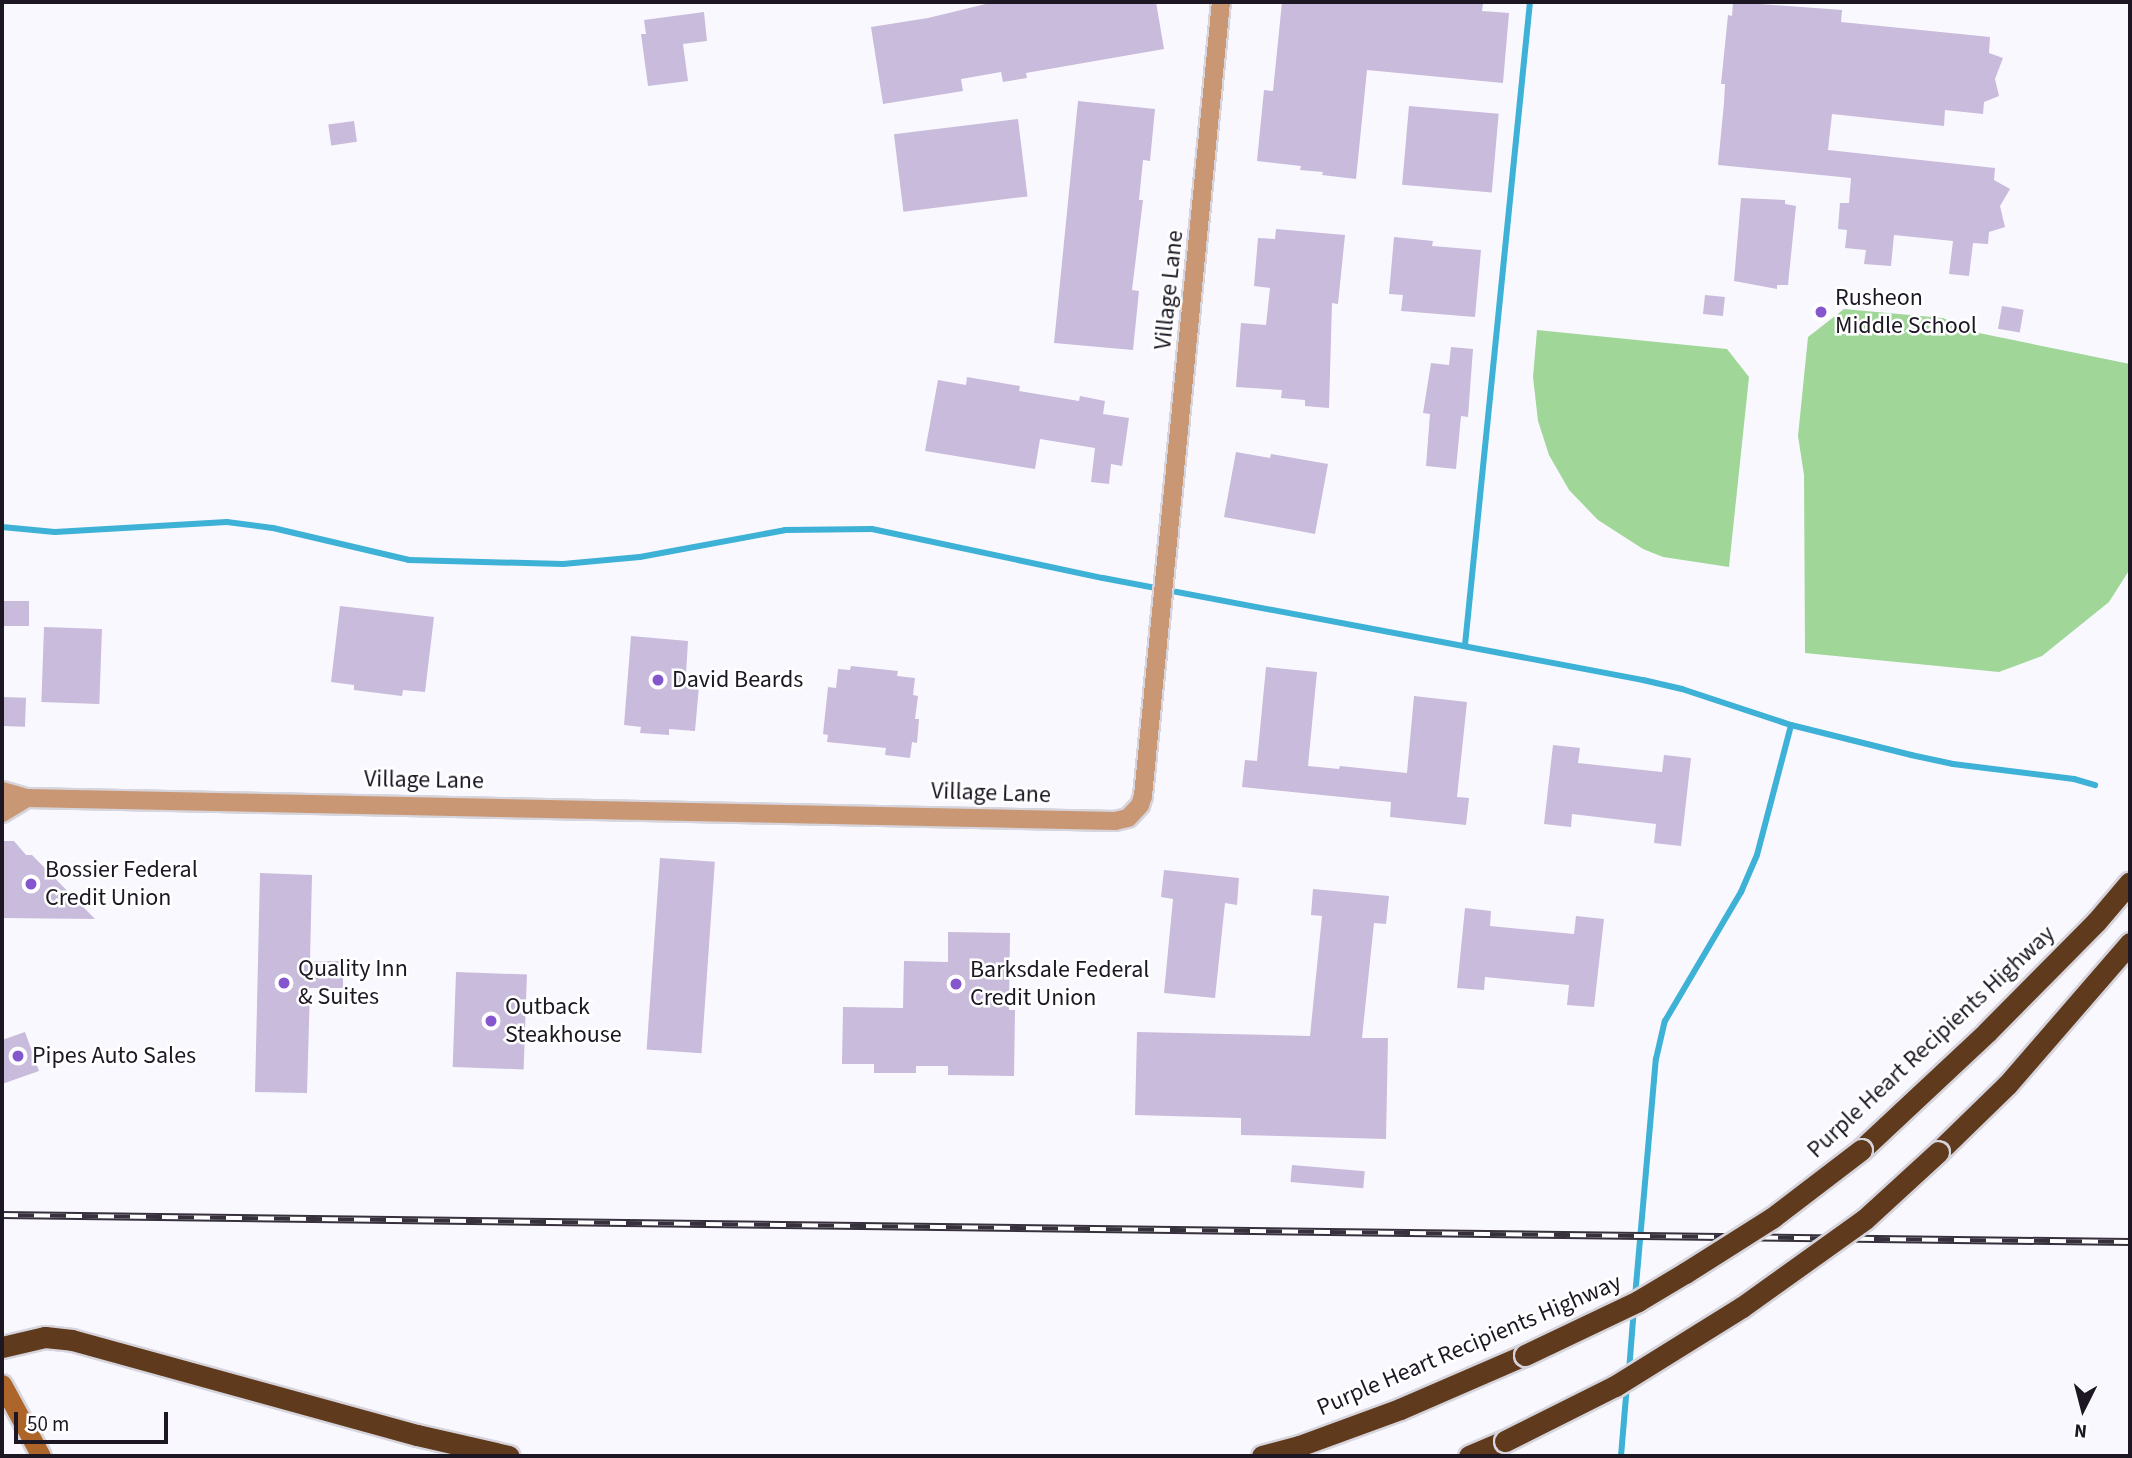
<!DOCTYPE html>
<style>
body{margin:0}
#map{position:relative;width:2132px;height:1458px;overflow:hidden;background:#faf8ff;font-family:"Source Sans 3",sans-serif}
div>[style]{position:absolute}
.green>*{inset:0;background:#a0d799}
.stream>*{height:6px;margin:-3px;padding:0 3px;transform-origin:3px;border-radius:3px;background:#3eb1d6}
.building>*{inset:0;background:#c9bbdb;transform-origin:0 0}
.roads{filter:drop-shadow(2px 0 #d6d4dc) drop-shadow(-2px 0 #d6d4dc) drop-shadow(0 2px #d6d4dc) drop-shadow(0 -2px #d6d4dc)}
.minor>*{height:18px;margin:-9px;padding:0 9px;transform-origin:9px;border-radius:9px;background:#c99773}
.secondary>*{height:19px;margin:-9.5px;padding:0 9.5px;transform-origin:9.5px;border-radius:9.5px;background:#ad6529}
.motorway>*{height:21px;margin:-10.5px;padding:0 10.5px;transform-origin:10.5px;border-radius:10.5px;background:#603a1c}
.rail>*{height:8px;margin-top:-4px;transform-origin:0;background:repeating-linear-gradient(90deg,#fff 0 16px,#36313c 0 32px);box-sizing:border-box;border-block:2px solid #36313c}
.bridges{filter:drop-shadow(2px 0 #d6d4dc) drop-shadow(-2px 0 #d6d4dc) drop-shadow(0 2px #d6d4dc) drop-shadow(0 -2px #d6d4dc)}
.motorway-bridge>*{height:21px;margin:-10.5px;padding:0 10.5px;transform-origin:10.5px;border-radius:10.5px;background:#603a1c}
.dots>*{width:19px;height:19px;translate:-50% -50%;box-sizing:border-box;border:4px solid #fff;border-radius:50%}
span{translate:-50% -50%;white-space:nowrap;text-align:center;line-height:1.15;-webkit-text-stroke:5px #fff;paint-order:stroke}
.street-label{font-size:24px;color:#1c1723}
.poi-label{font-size:24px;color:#1c1723}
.left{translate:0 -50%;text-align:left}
.frame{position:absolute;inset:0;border:4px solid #1c1723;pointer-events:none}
.north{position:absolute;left:2048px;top:1374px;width:70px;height:70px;-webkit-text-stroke:5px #fff;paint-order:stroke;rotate:186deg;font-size:19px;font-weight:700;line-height:28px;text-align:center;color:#1c1723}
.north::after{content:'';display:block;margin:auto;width:24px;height:32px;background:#1c1723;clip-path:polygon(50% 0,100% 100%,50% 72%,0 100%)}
.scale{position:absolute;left:14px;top:1412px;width:154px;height:32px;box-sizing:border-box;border:4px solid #1c1723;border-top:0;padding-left:9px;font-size:21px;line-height:24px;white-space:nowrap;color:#1c1723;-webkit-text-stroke:5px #fff;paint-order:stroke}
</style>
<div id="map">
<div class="green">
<div style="clip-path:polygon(1844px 309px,1943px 318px,1974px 332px,2130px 364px,2130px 569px,2109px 602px,2042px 656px,1999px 672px,1805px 653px,1804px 475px,1798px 436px,1808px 337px)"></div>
<div style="clip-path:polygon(1537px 330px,1727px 349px,1749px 377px,1729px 567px,1663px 557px,1643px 549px,1598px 520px,1569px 490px,1549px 455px,1538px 421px,1533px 377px)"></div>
</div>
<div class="stream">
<div style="left:2px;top:527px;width:53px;rotate:5.4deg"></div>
<div style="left:55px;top:532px;width:172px;rotate:-3.3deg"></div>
<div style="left:227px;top:522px;width:46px;rotate:7.4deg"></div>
<div style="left:273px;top:528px;width:140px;rotate:13.2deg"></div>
<div style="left:409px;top:560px;width:154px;rotate:1.5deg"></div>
<div style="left:563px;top:564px;width:77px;rotate:-5.2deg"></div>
<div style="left:640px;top:557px;width:147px;rotate:-10.5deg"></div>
<div style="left:785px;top:530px;width:87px;rotate:-0.7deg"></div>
<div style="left:872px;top:529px;width:236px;rotate:12deg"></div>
<div style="left:1103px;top:578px;width:550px;rotate:10.7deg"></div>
<div style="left:1643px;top:680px;width:40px;rotate:13deg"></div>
<div style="left:1682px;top:689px;width:115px;rotate:18.3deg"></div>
<div style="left:1791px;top:725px;width:124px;rotate:14deg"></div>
<div style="left:1911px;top:755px;width:43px;rotate:12.1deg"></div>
<div style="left:1953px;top:764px;width:122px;rotate:7.1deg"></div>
<div style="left:2074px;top:779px;width:22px;rotate:16deg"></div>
<div style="left:1465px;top:645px;width:646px;rotate:-84.23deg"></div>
<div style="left:1635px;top:1297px;width:239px;rotate:-85deg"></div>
<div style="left:1656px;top:1059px;width:39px;rotate:-77deg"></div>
<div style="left:1665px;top:1021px;width:150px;rotate:-59.5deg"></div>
<div style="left:1741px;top:892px;width:40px;rotate:-66.6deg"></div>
<div style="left:1757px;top:855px;width:134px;rotate:-75.3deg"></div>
<div style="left:1629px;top:1371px;width:63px;rotate:-85.5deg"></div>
<div style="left:1621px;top:1456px;width:71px;rotate:-85.2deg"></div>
</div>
<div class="building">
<div style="clip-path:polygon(994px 2px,1156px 2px,1164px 49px,1026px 73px,1027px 78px,1003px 82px,1001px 72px,961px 79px,963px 91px,883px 104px,871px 27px,928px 18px)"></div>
<div style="clip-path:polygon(1282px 2px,1454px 2px,1483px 4px,1482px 11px,1509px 13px,1503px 83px,1367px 70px,1356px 179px,1322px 175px,1323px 172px,1300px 170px,1301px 166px,1257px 161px,1264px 90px,1273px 91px)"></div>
<div style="clip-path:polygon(1733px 2px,1842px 10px,1841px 22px,1990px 37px,1989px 53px,2003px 58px,1995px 79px,1999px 96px,1984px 102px,1983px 114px,1945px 110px,1944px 126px,1832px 114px,1828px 150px,1995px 168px,1994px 180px,2010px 189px,2000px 206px,2005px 227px,1989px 232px,1988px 244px,1973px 243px,1969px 276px,1949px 274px,1953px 241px,1894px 235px,1891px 266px,1864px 264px,1866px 250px,1845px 248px,1847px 230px,1838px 229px,1840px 203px,1849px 203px,1851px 178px,1718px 165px,1724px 103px,1725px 84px,1721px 84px,1728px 15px,1732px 16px)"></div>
<div style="clip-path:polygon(704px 12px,707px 41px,683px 44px,688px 81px,648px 86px,641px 34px,646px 34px,644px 20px)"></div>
<div style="clip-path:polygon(1078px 101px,1155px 109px,1150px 161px,1143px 160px,1139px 200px,1143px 200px,1132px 290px,1139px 291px,1133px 350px,1054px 343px)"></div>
<div style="left:1409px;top:106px;width:90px;height:79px;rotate:5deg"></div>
<div style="left:1018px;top:119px;width:78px;height:125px;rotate:83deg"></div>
<div style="left:354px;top:121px;width:21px;height:26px;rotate:82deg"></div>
<div style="clip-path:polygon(1741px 198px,1785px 200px,1785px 204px,1796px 206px,1788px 285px,1777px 285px,1777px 289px,1734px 281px)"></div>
<div style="clip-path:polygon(1276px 229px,1345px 235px,1338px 304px,1332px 303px,1329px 408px,1305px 406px,1305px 400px,1281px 398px,1282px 390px,1236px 387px,1241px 323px,1266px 325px,1270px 288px,1254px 286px,1258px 238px,1275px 239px)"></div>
<div style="clip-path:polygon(1394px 237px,1433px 241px,1432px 246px,1481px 250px,1475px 317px,1401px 311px,1403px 295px,1389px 294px)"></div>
<div style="left:1705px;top:295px;width:20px;height:19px;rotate:6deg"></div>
<div style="left:2002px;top:306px;width:22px;height:23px;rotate:10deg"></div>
<div style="clip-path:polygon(1451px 347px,1473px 349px,1468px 417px,1461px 416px,1456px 469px,1426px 466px,1430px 414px,1423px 413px,1431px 363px,1449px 365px)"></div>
<div style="clip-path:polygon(967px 377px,1020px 386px,1019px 391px,1079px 401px,1080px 396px,1105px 401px,1103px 414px,1129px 418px,1122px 466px,1111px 464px,1109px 484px,1091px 482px,1095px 448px,1040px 439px,1035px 469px,925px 451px,938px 380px,966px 385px)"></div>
<div style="clip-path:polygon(1236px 452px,1270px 458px,1271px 454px,1328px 464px,1315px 534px,1224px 517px)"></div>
<div style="left:2px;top:601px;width:27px;height:25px"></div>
<div style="clip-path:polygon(340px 606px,434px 617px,425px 692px,403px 690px,402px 696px,354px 690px,354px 685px,331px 682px)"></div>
<div style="left:44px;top:627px;width:58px;height:75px;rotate:2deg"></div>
<div style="clip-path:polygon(631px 636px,688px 641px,686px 674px,700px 675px,695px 731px,669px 729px,669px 735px,640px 733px,641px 727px,624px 725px)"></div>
<div style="clip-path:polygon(851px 666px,898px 671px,897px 676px,915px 678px,913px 695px,918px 696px,915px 719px,919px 719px,917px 743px,912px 742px,910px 758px,885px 755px,886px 748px,827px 742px,828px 735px,823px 734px,828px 687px,836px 688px,838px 669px,850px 670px)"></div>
<div style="clip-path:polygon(1266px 667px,1317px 672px,1308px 766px,1339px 769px,1340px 766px,1407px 773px,1414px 696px,1467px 702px,1457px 797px,1469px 798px,1466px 825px,1390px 817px,1391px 802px,1242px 787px,1245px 760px,1257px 761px)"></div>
<div style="left:2px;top:697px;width:24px;height:29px;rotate:2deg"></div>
<div style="clip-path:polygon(1553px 745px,1580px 748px,1578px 763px,1662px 772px,1664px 755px,1691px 758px,1681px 846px,1654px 843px,1656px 824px,1572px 814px,1571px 827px,1544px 824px)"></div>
<div style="clip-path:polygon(2px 841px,14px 841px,26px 855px,32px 855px,95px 919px,2px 918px)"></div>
<div style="left:660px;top:858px;width:55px;height:192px;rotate:4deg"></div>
<div style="clip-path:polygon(1164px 870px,1239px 878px,1237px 905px,1225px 903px,1215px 998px,1164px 993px,1173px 899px,1161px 897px)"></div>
<div style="clip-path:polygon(260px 873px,312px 875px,310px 961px,343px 961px,343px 988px,310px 988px,307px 1093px,255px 1092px)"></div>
<div style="clip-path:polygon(1313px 889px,1389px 896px,1386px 924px,1374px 923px,1362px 1038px,1388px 1038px,1386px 1139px,1241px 1135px,1241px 1118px,1135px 1115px,1137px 1032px,1310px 1036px,1322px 916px,1311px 915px)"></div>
<div style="clip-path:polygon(1465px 908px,1491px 911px,1490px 926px,1574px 934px,1576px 916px,1604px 919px,1594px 1007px,1567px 1005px,1569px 985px,1485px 977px,1484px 990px,1457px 988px)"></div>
<div style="clip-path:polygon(948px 932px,1010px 933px,1009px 1010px,1015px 1010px,1014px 1076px,948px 1075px,948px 1066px,916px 1066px,916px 1073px,874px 1073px,874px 1064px,842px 1064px,843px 1007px,903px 1008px,904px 961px,948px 962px)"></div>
<div style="left:456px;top:972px;width:71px;height:95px;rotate:2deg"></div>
<div style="clip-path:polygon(25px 1032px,39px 1071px,2px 1084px,2px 1040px)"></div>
<div style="left:1292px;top:1165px;width:73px;height:17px;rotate:5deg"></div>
</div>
<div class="roads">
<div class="minor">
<div style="left:2px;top:791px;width:26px;rotate:16deg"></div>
<div style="left:27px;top:798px;width:1088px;rotate:1.21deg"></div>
<div style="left:1115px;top:821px;width:13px;rotate:-13deg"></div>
<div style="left:1128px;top:818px;width:18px;rotate:-47deg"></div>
<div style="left:1140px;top:805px;width:9px;rotate:-72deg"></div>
<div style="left:1143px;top:796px;width:798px;rotate:-84.39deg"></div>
<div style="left:2px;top:813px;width:29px;rotate:-31deg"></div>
</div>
<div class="secondary">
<div style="left:2px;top:1384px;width:82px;rotate:61.6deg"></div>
</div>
<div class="motorway">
<div style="left:1861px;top:1150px;width:173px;rotate:-43.1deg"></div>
<div style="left:1987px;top:1032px;width:155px;rotate:-45.3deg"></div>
<div style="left:2096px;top:922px;width:52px;rotate:-49.6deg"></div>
<div style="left:1938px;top:1152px;width:96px;rotate:-44.2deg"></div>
<div style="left:2007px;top:1085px;width:188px;rotate:-49.1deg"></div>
<div style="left:2px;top:1347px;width:44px;rotate:-13.1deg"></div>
<div style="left:45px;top:1337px;width:27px;rotate:6deg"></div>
<div style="left:72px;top:1340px;width:358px;rotate:15.4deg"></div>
<div style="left:417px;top:1435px;width:94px;rotate:12.9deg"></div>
<div style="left:1262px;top:1456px;width:38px;rotate:-15deg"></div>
<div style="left:1299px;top:1446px;width:108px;rotate:-20.1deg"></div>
<div style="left:1400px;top:1409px;width:136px;rotate:-23.4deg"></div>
<div style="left:1469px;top:1456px;width:39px;rotate:-23deg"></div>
</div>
</div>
<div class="rail">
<div style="left:2px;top:1215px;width:2128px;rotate:0.73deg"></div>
</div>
<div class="bridges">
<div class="motorway-bridge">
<div style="left:1525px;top:1355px;width:125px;rotate:-25.5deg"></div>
<div style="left:1638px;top:1301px;width:55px;rotate:-30.8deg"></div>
<div style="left:1685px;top:1273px;width:103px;rotate:-32.3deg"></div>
<div style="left:1772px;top:1218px;width:112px;rotate:-37.4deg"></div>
<div style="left:1505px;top:1441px;width:123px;rotate:-26.6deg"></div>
<div style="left:1615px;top:1386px;width:150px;rotate:-31.9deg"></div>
<div style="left:1742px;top:1307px;width:151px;rotate:-35.6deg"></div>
<div style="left:1865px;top:1219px;width:99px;rotate:-42.5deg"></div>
</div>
</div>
<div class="dots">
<div style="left:1821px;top:312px;background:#8656cf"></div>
<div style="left:658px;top:680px;background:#8656cf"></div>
<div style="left:31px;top:884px;background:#8656cf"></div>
<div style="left:284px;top:983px;background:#8656cf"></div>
<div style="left:956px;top:984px;background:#8656cf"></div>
<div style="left:491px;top:1021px;background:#8656cf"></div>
<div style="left:18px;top:1056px;background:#8656cf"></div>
</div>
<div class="street-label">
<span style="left:1169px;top:290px;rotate:-84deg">Village Lane</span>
<span style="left:424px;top:780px;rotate:1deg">Village Lane</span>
<span style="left:991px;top:793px;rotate:2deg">Village Lane</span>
<span style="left:1931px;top:1042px;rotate:-43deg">Purple Heart Recipients Highway</span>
<span style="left:1469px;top:1345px;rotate:-23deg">Purple Heart Recipients Highway</span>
</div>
<div class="poi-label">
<span class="left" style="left:1835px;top:312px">Rusheon<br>Middle School</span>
<span class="left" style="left:672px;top:680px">David Beards</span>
<span class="left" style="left:45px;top:884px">Bossier Federal<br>Credit Union</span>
<span class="left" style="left:298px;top:983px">Quality Inn<br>&amp; Suites</span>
<span class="left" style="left:970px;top:984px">Barksdale Federal<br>Credit Union</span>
<span class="left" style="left:505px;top:1021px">Outback<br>Steakhouse</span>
<span class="left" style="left:32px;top:1056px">Pipes Auto Sales</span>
</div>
<div class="frame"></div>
<div class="north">N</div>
<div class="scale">50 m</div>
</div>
